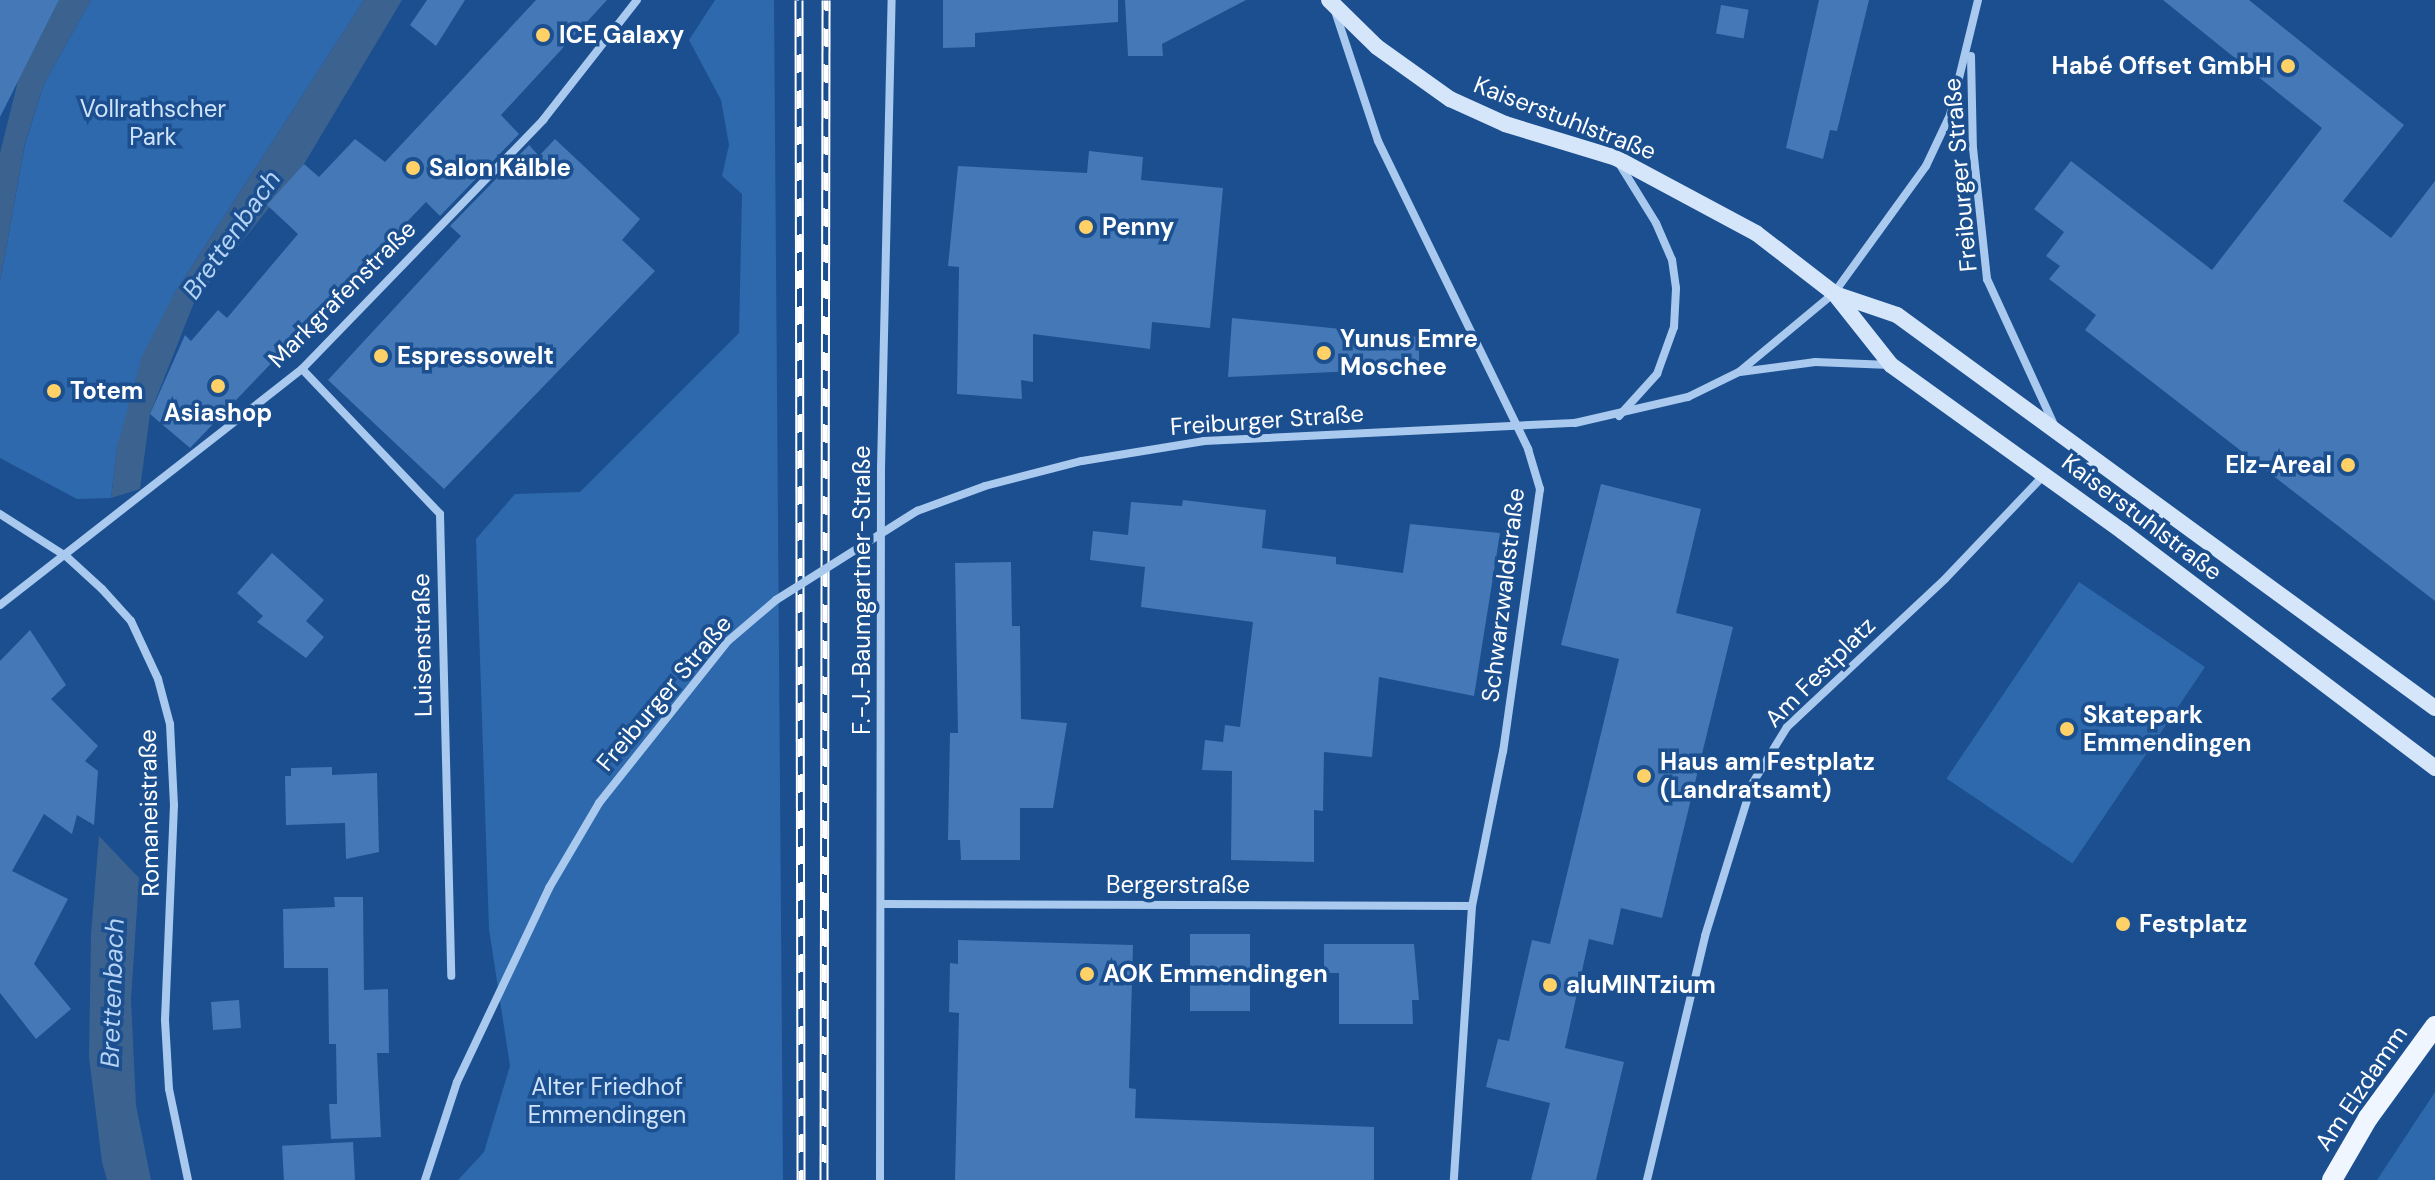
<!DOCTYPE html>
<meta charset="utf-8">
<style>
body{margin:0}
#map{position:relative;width:2435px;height:1180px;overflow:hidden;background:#1b4f8f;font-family:"DM Sans",sans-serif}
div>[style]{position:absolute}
.green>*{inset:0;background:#2e69ad;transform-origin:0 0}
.water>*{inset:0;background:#3c6290}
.building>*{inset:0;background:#4478b7;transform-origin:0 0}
.minor>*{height:8px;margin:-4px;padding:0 4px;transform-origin:4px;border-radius:4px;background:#a9c9ee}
.secondary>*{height:16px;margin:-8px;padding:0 8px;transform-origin:8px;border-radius:8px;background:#d6e6fa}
.primary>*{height:20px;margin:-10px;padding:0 10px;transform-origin:10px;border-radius:10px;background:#f0f6ff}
.rail>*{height:9px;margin-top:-4.5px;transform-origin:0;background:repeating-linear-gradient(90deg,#1b4f8f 0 18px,#fff 0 36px);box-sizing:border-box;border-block:2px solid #fff}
.minor-bridge>*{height:8px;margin:-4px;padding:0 4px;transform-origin:4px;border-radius:4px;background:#a9c9ee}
.dots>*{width:22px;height:22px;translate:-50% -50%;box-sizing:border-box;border:4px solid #1b4f8f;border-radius:50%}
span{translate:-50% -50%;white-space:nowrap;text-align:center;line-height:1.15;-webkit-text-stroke:7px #1b4f8f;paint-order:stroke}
.poi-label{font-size:24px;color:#fff;font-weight:700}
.left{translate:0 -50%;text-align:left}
.right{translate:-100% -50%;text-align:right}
.park-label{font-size:24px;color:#cfe3fa}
.street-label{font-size:24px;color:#fff}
.water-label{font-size:26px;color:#b5d3f5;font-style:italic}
</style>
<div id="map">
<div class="green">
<div style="clip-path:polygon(91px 0,364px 0,174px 294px,117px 447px,111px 498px,77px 499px,0 458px,0 282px,25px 144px,44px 84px)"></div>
<div style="clip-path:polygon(715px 0,774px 0,783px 1180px,458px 1180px,484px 1152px,510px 1066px,489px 929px,476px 539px,515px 494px,580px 492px,739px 333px,742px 194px,722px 176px,729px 145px,721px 100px,689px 40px)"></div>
<div style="left:2079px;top:582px;width:152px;height:237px;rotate:34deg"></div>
<div style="clip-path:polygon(2435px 1092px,2435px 1180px,2377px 1180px)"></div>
</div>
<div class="water">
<div style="clip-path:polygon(59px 0,91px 0,44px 84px,25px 143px,0 282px,0 153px,18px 81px)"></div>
<div style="clip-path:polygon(364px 0,402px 0,304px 164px,195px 300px,150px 414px,140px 489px,111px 498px,117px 447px,142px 356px,174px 294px)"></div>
<div style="clip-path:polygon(99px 836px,139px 878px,131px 999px,136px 1105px,151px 1180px,107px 1180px,102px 1162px,89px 1057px,91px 934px)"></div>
</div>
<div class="building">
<div style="clip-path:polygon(0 0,59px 0,0 117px)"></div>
<div style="clip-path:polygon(427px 0,465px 0,436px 46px,410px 25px)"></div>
<div style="clip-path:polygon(536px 0,607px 0,501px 115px,519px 134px,440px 216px,426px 202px,190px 448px,150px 414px,185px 335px,191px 341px,218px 310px,227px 318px,298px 234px,267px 205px,304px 164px,319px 177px,355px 139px,385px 162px)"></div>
<div style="clip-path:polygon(943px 0,1118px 0,1118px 22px,975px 33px,975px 47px,943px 48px)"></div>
<div style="clip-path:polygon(1125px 0,1246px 0,1162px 44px,1163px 56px,1128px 56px)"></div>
<div style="clip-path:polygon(1819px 0,1869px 0,1837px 131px,1830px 130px,1823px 159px,1786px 148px)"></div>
<div style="clip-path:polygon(2163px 0,2249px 0,2404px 125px,2343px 201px,2391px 238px,2435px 181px,2435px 601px,2085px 330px,2096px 315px,2049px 279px,2060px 266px,2046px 256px,2064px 232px,2034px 209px,2071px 161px,2212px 270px,2322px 128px)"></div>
<div style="left:1721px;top:5px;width:28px;height:29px;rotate:10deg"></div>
<div style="clip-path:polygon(555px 139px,640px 219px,622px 240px,655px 271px,444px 489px,328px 380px,461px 236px,450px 226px,529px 145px,539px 156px)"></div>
<div style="clip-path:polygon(1089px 151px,1143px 157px,1141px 180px,1223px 188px,1210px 328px,1152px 322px,1150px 349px,1033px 334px,1033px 382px,1021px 380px,1022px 399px,957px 394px,959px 267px,948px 266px,958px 166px,1087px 173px)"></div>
<div style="clip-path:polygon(1232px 318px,1419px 337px,1419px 368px,1228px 377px)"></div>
<div style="clip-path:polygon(1601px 484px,1701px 509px,1676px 613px,1733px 627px,1662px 918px,1621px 908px,1613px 945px,1589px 939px,1565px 1048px,1624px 1062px,1596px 1180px,1531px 1180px,1550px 1103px,1486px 1087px,1498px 1039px,1509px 1041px,1532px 940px,1550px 944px,1619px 659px,1561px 645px)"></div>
<div style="clip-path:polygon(1183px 500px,1266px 510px,1262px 548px,1336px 557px,1336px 564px,1403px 573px,1410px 524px,1500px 533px,1474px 696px,1379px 677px,1372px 757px,1324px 752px,1323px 811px,1314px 810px,1314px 862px,1231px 860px,1232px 771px,1202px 770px,1205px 740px,1223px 742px,1225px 725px,1240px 727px,1253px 622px,1141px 607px,1145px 567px,1090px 560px,1093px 531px,1128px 535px,1131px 502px,1182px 506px)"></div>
<div style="clip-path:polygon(272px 553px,324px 600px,306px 621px,324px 637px,306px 658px,257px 622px,263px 616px,237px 593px)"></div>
<div style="clip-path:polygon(1011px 562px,1012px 626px,1020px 626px,1021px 719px,1067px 723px,1053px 808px,1020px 808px,1020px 860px,961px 860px,960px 840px,948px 840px,950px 733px,958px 733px,955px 563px)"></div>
<div style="clip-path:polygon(30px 630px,66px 685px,51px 699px,98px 746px,85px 761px,98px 771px,94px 825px,77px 815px,72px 834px,44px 814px,12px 871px,68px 899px,34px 964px,71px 1009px,36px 1039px,0 993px,0 661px)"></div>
<div style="clip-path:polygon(332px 767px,332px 775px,377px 773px,379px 852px,346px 859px,345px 823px,286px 825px,285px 776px,291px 776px,291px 768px)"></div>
<div style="clip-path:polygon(334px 897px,363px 897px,364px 990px,388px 989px,389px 1053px,377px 1053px,381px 1137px,331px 1139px,329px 1104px,337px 1104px,336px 1044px,329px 1044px,328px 968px,284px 968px,283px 909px,335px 907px)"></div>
<div style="left:1250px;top:934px;width:77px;height:60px;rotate:90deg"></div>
<div style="clip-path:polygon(958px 940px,1133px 945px,1129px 1088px,1136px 1089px,1135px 1118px,1374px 1127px,1374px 1180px,955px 1180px,959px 1013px,949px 1012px,950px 963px,958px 964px)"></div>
<div style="clip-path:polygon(1324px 944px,1414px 944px,1419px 1000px,1412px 1000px,1413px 1024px,1339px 1024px,1339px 973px,1324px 973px)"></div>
<div style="left:239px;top:1000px;width:28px;height:28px;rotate:86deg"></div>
<div style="left:353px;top:1142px;width:38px;height:71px;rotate:87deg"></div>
</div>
<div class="minor">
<div style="left:1335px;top:11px;width:137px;rotate:71.7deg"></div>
<div style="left:1378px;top:141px;width:343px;rotate:64deg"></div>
<div style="left:1528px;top:449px;width:42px;rotate:73.3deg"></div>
<div style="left:1540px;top:489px;width:265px;rotate:98deg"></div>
<div style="left:1503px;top:751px;width:158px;rotate:101.3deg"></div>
<div style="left:1472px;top:906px;width:275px;rotate:93.8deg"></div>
<div style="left:1971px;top:56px;width:92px;rotate:88.8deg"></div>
<div style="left:1973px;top:148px;width:132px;rotate:83.9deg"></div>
<div style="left:1987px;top:279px;width:163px;rotate:65.3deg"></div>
<div style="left:302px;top:369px;width:200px;rotate:46.4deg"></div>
<div style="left:440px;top:514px;width:462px;rotate:88.6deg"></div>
<div style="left:1740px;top:372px;width:76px;rotate:-7.6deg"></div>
<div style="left:1815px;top:362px;width:75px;rotate:2.3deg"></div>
<div style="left:1619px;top:416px;width:57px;rotate:-47.9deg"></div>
<div style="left:1657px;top:374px;width:50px;rotate:-70.1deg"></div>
<div style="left:1674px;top:327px;width:39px;rotate:-87deg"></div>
<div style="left:1676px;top:288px;width:28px;rotate:-98deg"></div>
<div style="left:1672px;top:260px;width:40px;rotate:-113.4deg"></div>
<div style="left:1656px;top:223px;width:68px;rotate:-121.8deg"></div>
<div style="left:1575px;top:423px;width:116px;rotate:-13deg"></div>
<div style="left:1688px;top:397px;width:57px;rotate:-26.1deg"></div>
<div style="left:1739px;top:372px;width:124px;rotate:-39.7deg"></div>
<div style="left:1834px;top:293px;width:157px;rotate:-54.1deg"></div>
<div style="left:1926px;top:166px;width:56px;rotate:-64.8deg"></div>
<div style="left:1950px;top:115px;width:118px;rotate:-76.3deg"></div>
<div style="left:0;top:514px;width:80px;rotate:32.7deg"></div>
<div style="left:67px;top:557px;width:47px;rotate:42.4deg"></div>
<div style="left:102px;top:589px;width:43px;rotate:47.8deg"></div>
<div style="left:131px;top:621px;width:64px;rotate:65deg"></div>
<div style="left:158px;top:679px;width:47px;rotate:75.1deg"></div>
<div style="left:170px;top:724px;width:81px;rotate:87.2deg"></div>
<div style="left:174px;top:805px;width:215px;rotate:92.4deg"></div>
<div style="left:165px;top:1020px;width:69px;rotate:86.7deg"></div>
<div style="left:169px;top:1089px;width:93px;rotate:78.2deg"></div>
<div style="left:0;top:605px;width:383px;rotate:-38deg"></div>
<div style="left:302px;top:369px;width:347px;rotate:-45.9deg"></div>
<div style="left:543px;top:120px;width:152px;rotate:-51.9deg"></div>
<div style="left:883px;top:904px;width:589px;rotate:0.19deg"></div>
<div style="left:425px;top:1180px;width:103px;rotate:-71.9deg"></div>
<div style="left:457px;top:1082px;width:215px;rotate:-64.6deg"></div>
<div style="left:549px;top:888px;width:99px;rotate:-59.5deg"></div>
<div style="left:880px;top:1180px;width:712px;rotate:-89.92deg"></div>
<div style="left:881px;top:468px;width:468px;rotate:-88.7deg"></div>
<div style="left:1647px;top:1180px;width:251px;rotate:-76.6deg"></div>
<div style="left:1705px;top:936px;width:159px;rotate:-72.8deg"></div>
<div style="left:1752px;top:784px;width:67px;rotate:-58.4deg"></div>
<div style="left:1787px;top:727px;width:216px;rotate:-43.1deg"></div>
<div style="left:1945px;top:579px;width:144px;rotate:-46.4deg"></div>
</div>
<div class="secondary">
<div style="left:1329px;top:0;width:67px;rotate:44.4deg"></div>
<div style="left:1377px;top:47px;width:90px;rotate:35.5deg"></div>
<div style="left:1450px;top:99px;width:60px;rotate:24.4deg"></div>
<div style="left:1505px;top:124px;width:116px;rotate:17deg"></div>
<div style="left:1616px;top:158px;width:159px;rotate:28.2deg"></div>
<div style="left:1756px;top:233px;width:98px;rotate:37.6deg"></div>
<div style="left:1834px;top:293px;width:92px;rotate:51.6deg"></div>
<div style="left:1891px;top:365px;width:284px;rotate:35.7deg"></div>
<div style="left:2122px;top:531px;width:393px;rotate:37.1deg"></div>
<div style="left:1835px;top:294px;width:65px;rotate:18.7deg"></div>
<div style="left:1897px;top:315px;width:666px;rotate:36.15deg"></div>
</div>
<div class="primary">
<div style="left:2332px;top:1180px;width:72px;rotate:-59.9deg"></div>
<div style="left:2368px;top:1118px;width:114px;rotate:-53.9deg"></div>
</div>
<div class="rail">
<div style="left:799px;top:0;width:1180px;rotate:89.9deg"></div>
<div style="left:824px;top:1180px;width:1180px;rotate:-89.9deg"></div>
</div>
<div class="minor-bridge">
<div style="left:599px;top:803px;width:207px;rotate:-51.5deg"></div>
<div style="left:728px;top:641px;width:63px;rotate:-40.5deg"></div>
<div style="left:776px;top:600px;width:167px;rotate:-32.3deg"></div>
<div style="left:917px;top:511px;width:72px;rotate:-20.2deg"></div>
<div style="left:985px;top:486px;width:100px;rotate:-14.5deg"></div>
<div style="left:1082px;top:461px;width:124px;rotate:-9.3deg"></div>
<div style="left:1204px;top:441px;width:371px;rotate:-2.8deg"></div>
</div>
<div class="dots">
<div style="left:543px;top:35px;background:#ffd166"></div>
<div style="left:2288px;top:66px;background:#ffd166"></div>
<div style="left:413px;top:168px;background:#ffd166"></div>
<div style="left:1086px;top:227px;background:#ffd166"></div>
<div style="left:1324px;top:353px;background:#ffd166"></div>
<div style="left:381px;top:356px;background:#ffd166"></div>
<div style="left:218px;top:386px;background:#ffd166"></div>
<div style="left:54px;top:391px;background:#ffd166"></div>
<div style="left:2348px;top:465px;background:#ffd166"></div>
<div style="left:2067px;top:729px;background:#ffd166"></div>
<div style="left:1644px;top:776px;background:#ffd166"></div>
<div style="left:2123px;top:924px;background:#ffd166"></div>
<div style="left:1087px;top:974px;background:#ffd166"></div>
<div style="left:1550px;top:985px;background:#ffd166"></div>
</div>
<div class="poi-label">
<span class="left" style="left:559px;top:35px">ICE Galaxy</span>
<span class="right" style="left:2272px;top:66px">Habé Offset GmbH</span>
<span class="left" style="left:429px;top:168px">Salon Kälble</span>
<span class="left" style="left:1102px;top:227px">Penny</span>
<span class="left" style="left:1340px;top:353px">Yunus Emre<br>Moschee</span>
<span class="left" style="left:397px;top:356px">Espressowelt</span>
<span class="left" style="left:70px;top:391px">Totem</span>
<span style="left:218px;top:413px">Asiashop</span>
<span class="right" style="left:2332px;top:465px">Elz-Areal</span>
<span class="left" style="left:2083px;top:729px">Skatepark<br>Emmendingen</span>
<span class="left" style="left:1660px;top:776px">Haus am Festplatz<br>(Landratsamt)</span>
<span class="left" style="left:2139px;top:924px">Festplatz</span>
<span class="left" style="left:1103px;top:974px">AOK Emmendingen</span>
<span class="left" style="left:1566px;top:985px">aluMINTzium</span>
</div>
<div class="park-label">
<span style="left:153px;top:123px">Vollrathscher<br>Park</span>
<span style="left:607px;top:1101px">Alter Friedhof<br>Emmendingen</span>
</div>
<div class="street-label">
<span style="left:1565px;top:118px;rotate:21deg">Kaiserstuhlstraße</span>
<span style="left:1960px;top:175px;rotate:-95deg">Freiburger Straße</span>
<span style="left:342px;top:294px;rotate:-45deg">Markgrafenstraße</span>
<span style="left:1267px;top:420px;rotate:-4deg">Freiburger Straße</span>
<span style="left:2142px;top:517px;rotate:37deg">Kaiserstuhlstraße</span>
<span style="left:862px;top:590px;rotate:-90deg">F.-J.-Baumgartner-Straße</span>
<span style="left:1503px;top:595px;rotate:-83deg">Schwarzwaldstraße</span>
<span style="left:422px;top:645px;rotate:-91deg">Luisenstraße</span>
<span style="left:1820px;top:672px;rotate:-45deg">Am Festplatz</span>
<span style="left:664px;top:693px;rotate:-50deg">Freiburger Straße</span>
<span style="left:149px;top:813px;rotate:-91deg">Romaneistraße</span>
<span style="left:1178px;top:885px">Bergerstraße</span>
<span style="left:2361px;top:1088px;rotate:-56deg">Am Elzdamm</span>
</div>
<div class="water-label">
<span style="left:232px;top:235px;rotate:-55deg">Brettenbach</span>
<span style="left:113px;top:993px;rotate:-88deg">Brettenbach</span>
</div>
</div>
